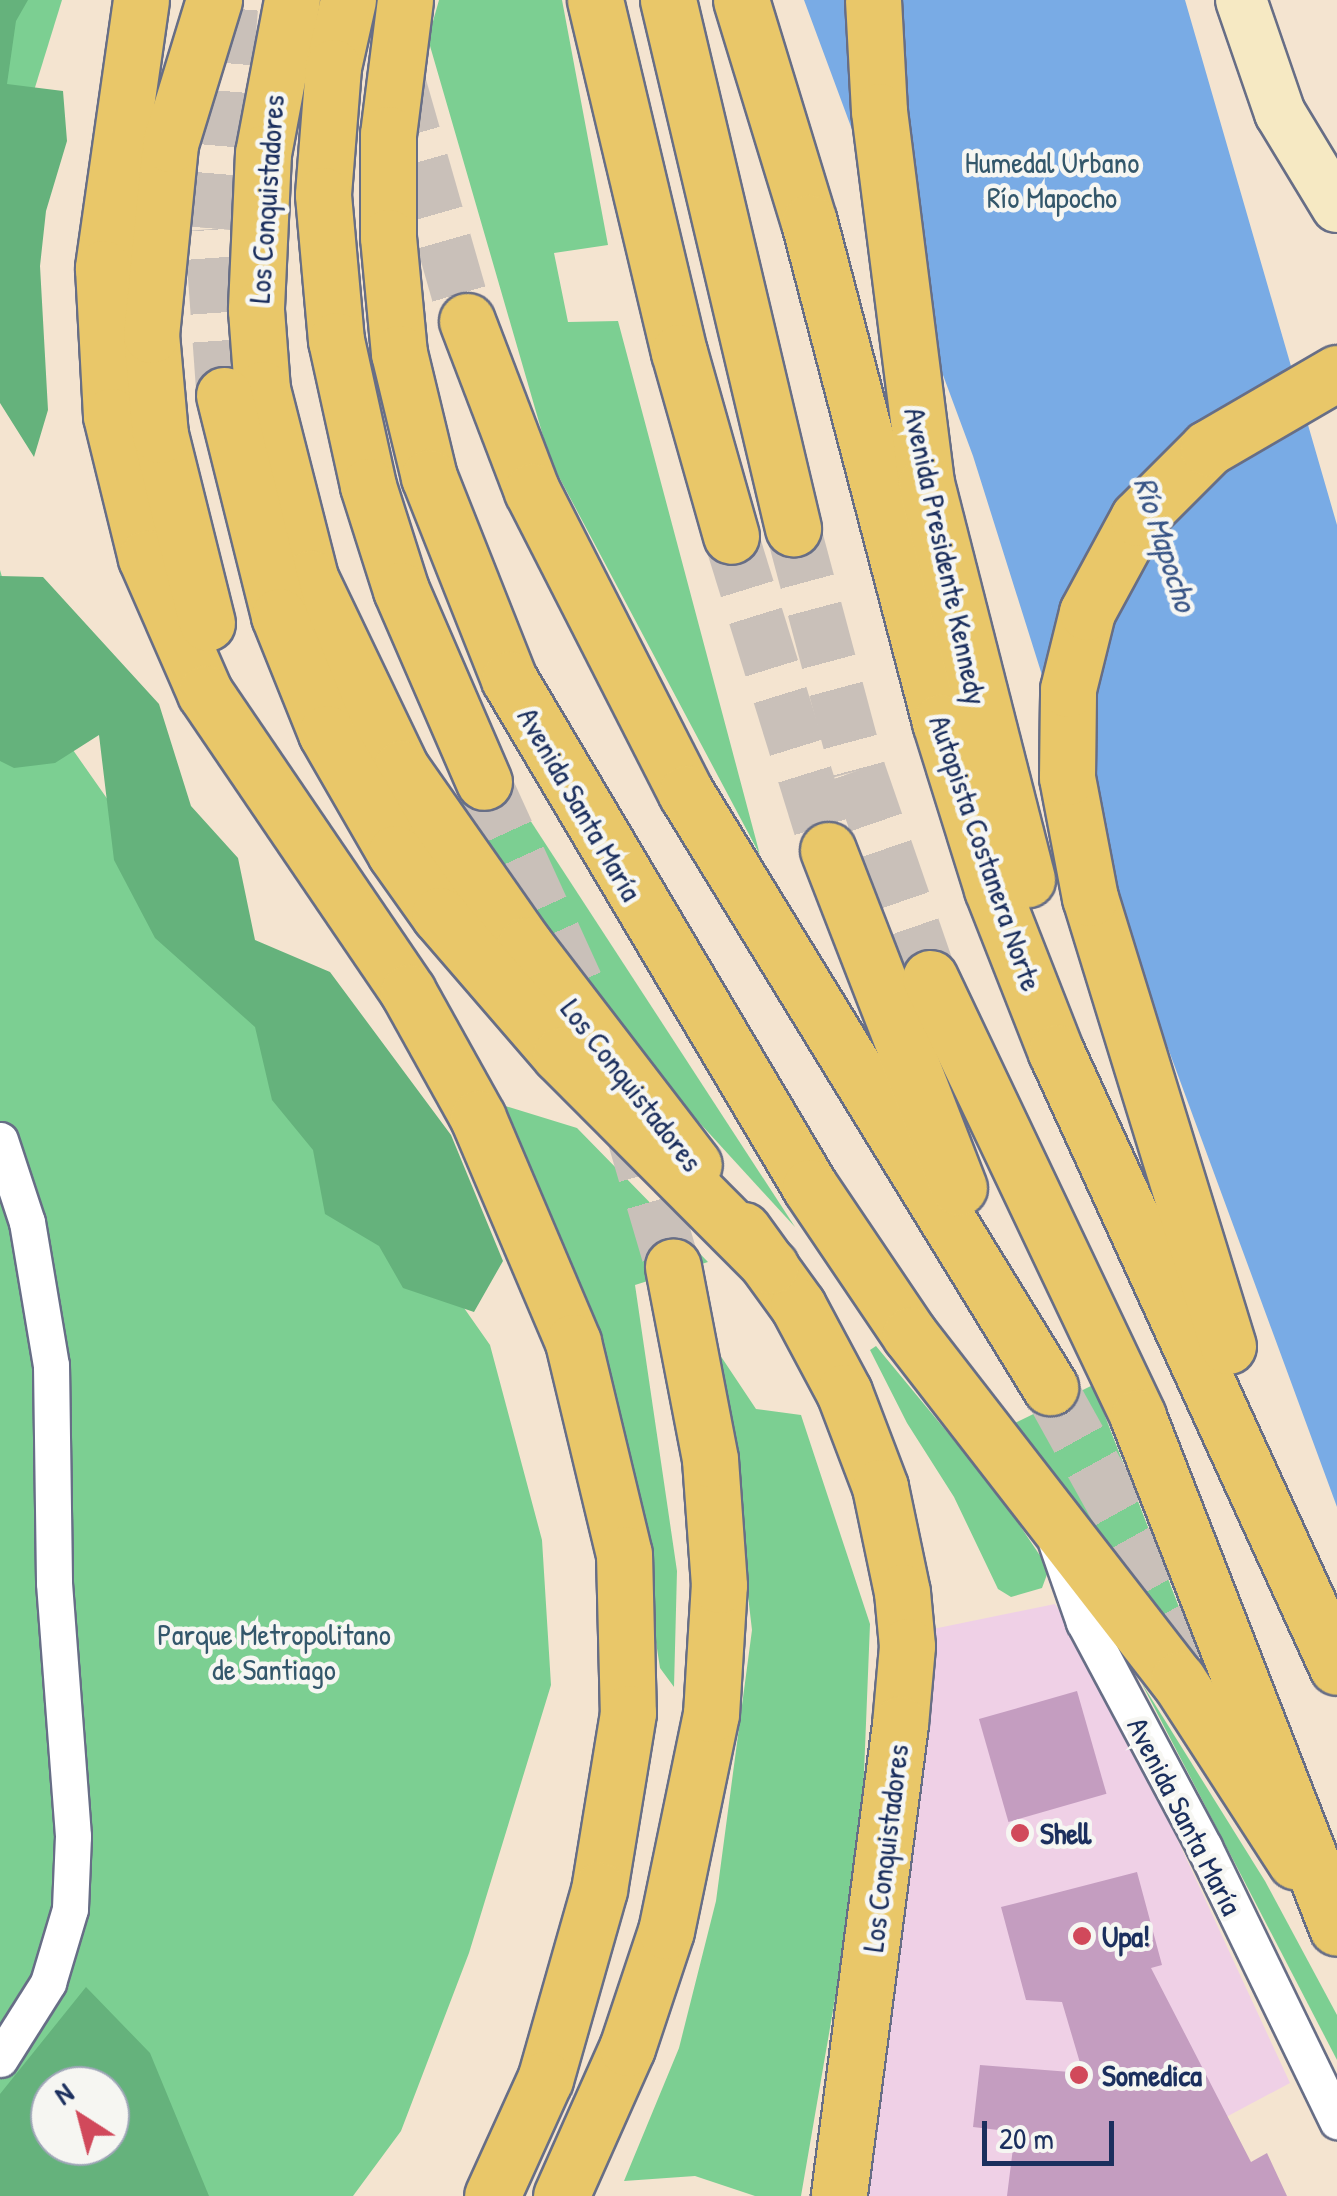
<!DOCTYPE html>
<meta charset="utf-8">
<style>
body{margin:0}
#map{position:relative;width:1337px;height:2196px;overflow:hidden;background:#f4e4d0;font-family:"Patrick Hand",sans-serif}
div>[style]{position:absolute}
.built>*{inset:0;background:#efd0e6}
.green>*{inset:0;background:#7ccf92}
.forest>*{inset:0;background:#65b27c}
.water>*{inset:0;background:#79abe5}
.building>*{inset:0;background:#c49dc0;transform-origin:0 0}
.highway-tunnel>*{height:55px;margin-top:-27.5px;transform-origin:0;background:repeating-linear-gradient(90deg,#c9c0b9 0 55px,transparent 0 83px)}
.roads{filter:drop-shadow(2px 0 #676e86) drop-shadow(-2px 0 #676e86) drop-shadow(0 2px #676e86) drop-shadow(0 -2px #676e86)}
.street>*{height:35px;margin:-17.5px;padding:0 17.5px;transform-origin:17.5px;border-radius:17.5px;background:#fff}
.secondary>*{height:50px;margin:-25px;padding:0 25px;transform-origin:25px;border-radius:25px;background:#f6e9c3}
.primary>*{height:55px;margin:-27.5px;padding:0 27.5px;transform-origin:27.5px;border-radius:27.5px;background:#e9c769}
.highway>*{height:55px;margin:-27.5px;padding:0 27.5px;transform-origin:27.5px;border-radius:27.5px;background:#e9c769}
.dots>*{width:28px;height:28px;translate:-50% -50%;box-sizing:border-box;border:5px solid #f6f6f2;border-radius:50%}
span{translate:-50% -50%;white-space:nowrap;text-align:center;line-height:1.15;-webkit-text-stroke:9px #f6f6f2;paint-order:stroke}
.park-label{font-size:30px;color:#33576b}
.street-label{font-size:30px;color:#1b2f5e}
.poi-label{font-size:30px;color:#1b2f5e;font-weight:700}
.left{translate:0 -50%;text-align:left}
.water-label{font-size:32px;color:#375486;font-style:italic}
.north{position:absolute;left:30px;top:2066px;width:100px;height:100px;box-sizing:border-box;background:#f6f6f2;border:2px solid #9ea6b7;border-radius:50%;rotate:324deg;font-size:28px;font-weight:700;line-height:40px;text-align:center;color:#1b2f5e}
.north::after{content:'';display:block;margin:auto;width:35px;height:45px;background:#d1495b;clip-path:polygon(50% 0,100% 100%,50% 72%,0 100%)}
.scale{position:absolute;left:982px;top:2121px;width:132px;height:45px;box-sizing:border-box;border:5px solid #1b2f5e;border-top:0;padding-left:12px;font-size:30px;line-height:35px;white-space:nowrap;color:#1b2f5e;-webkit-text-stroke:8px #f6f6f2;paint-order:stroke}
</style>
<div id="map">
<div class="built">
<div style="clip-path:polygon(1055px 1604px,1108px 1689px,1290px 2083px,1228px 2116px,1137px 2196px,867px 2196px,913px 1853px,928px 1703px,928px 1630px)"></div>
</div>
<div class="green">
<div style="clip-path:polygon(0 0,62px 0,3px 191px)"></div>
<div style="clip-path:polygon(439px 0,562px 0,608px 245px,554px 253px,568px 322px,618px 321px,760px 855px,550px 460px,428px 39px)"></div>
<div style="clip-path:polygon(evenodd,0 570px,18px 632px,73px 750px,490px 1345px,542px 1540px,551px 1685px,469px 1953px,401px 2131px,353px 2196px,0 2196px,0 570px,50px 2086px,110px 2086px,110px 2146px,50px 2146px,50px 2086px)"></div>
<div style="clip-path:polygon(504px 780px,795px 1227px,622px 1038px,452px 807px)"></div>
<div style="clip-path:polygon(499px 1104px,577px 1128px,708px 1262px,635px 1285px,677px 1571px,674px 1687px,660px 1668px,631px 1478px)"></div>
<div style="clip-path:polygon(876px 1346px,1000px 1496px,1049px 1569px,1042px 1588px,1011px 1597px,998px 1589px,954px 1497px,907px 1423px,870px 1350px)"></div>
<div style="clip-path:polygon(720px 1355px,756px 1409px,801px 1415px,870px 1624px,861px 1848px,801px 2196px,755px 2196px,695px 2176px,624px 2181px,679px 2048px,716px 1901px,752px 1630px)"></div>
<div style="clip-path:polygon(1093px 1385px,1184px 1620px,1170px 1626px,1013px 1424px)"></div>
<div style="clip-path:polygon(1141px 1682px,1265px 1881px,1337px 2015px,1337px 2060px)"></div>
</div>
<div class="forest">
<div style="clip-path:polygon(0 0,28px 0,16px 21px,7px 84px,63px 91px,67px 141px,46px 211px,40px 266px,48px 410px,34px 457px,0 403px)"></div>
<div style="clip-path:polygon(0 576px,43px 577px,159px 704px,191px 806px,238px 858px,255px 940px,330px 972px,451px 1135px,503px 1261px,474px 1312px,403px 1288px,379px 1246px,325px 1214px,313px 1150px,272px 1100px,255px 1027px,155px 938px,114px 860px,99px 735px,55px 763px,14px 768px,0 761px)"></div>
<div style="clip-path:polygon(evenodd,86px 1987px,150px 2053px,209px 2196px,0 2196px,0 2094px,86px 1987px,50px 2086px,110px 2086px,110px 2146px,50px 2146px,50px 2086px)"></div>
</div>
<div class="water">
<div style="clip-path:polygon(804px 0,1185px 0,1337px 525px,1337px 1507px,1109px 888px,973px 456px)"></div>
</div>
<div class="building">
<div style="left:1077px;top:1691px;width:107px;height:102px;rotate:74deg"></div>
<div style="clip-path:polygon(1137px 1872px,1162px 1965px,1151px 1968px,1251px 2162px,1267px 2153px,1287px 2196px,1007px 2196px,1015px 2132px,973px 2127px,980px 2065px,1083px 2073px,1062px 2002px,1026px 2000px,1001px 1907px)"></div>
</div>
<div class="highway-tunnel">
<div style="left:398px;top:81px;width:250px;rotate:74deg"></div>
<div style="left:224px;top:395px;width:167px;rotate:-94.1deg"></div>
<div style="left:212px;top:228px;width:229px;rotate:-85.2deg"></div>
<div style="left:793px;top:528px;width:251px;rotate:75deg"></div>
<div style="left:858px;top:770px;width:220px;rotate:70.9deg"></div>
<div style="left:731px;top:536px;width:329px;rotate:72.8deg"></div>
<div style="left:484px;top:782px;width:248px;rotate:65.5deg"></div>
<div style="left:630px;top:1121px;width:152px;rotate:73.6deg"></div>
<div style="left:1052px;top:1391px;width:397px;rotate:61deg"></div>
</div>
<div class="roads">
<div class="street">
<div style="left:0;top:1140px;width:86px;rotate:71.8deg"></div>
<div style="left:27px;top:1222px;width:145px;rotate:80.5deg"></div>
<div style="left:51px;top:1365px;width:218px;rotate:89.2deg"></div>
<div style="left:54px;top:1583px;width:254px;rotate:85.7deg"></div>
<div style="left:73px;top:1836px;width:73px;rotate:92.4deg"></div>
<div style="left:70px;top:1909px;width:77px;rotate:106.6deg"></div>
<div style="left:48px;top:1983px;width:90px;rotate:122.3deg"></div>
<div style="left:1057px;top:1545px;width:82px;rotate:70.7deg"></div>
<div style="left:1084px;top:1622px;width:255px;rotate:61.9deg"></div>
<div style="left:1204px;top:1847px;width:305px;rotate:64.1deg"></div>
</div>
<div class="secondary">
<div style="left:1241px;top:0;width:120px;rotate:71deg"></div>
<div style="left:1280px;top:113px;width:110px;rotate:58.8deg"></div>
</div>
<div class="primary">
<div style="left:292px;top:0;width:156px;rotate:100.7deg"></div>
<div style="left:263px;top:153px;width:157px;rotate:92.6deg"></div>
<div style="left:256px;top:310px;width:79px;rotate:85.7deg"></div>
<div style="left:262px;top:389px;width:195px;rotate:75.7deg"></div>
<div style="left:310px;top:578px;width:211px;rotate:64.4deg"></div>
<div style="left:401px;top:768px;width:216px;rotate:55deg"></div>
<div style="left:525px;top:945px;width:277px;rotate:52.5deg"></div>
<div style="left:405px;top:0;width:135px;rotate:97.2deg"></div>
<div style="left:388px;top:134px;width:103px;rotate:90deg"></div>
<div style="left:388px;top:237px;width:117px;rotate:84.6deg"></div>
<div style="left:399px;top:353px;width:128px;rotate:76.4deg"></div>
<div style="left:429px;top:477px;width:217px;rotate:68.4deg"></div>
<div style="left:509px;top:679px;width:590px;rotate:59.35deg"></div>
<div style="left:810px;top:1187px;width:179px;rotate:56deg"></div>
<div style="left:910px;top:1335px;width:437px;rotate:52.2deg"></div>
<div style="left:1178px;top:1680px;width:216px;rotate:57.1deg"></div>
<div style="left:743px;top:1230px;width:94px;rotate:54.1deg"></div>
<div style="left:798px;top:1306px;width:98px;rotate:61.9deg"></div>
<div style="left:844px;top:1392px;width:102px;rotate:69.2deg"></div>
<div style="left:880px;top:1487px;width:107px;rotate:78.2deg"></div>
<div style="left:902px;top:1592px;width:54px;rotate:84.7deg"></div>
<div style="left:907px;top:1646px;width:78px;rotate:95.1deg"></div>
<div style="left:900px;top:1724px;width:476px;rotate:97.4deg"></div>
</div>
<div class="highway">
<div style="left:141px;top:0;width:271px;rotate:98.1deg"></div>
<div style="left:103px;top:268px;width:148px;rotate:86.9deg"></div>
<div style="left:111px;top:416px;width:146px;rotate:76.2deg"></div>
<div style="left:146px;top:558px;width:147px;rotate:66.4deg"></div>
<div style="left:205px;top:693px;width:361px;rotate:55.8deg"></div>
<div style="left:408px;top:992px;width:144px;rotate:60.9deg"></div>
<div style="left:478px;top:1118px;width:243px;rotate:67deg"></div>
<div style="left:573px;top:1342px;width:218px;rotate:76.5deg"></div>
<div style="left:624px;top:1554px;width:159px;rotate:88.6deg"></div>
<div style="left:628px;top:1713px;width:179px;rotate:99.3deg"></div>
<div style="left:599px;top:1890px;width:197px;rotate:105.9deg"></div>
<div style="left:545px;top:2079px;width:128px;rotate:114.4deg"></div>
<div style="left:348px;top:0;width:69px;rotate:102.6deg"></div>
<div style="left:333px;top:67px;width:128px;rotate:94.5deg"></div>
<div style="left:323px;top:195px;width:146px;rotate:84.9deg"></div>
<div style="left:336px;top:340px;width:149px;rotate:77.6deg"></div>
<div style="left:368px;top:486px;width:109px;rotate:72.4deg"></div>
<div style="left:401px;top:590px;width:209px;rotate:66.6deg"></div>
<div style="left:595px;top:0;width:362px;rotate:76.6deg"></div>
<div style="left:679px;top:352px;width:191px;rotate:74.2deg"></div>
<div style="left:668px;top:0;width:543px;rotate:76.68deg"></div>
<div style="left:741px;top:0;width:232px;rotate:73deg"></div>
<div style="left:809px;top:222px;width:517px;rotate:75.32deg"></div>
<div style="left:940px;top:722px;width:175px;rotate:72.7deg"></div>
<div style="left:992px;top:889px;width:175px;rotate:68.6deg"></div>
<div style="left:1056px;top:1052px;width:676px;rotate:65.44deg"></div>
<div style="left:873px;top:0;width:111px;rotate:86.9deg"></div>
<div style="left:879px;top:111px;width:375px;rotate:82.8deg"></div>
<div style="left:926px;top:483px;width:409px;rotate:75.7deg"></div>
<div style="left:467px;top:321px;width:182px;rotate:69.1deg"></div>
<div style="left:532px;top:491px;width:339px;rotate:63deg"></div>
<div style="left:686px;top:793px;width:697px;rotate:58.5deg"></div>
<div style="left:224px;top:395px;width:228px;rotate:76deg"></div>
<div style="left:279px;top:616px;width:126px;rotate:68.1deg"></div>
<div style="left:326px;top:733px;width:138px;rotate:60.1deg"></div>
<div style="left:395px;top:853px;width:76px;rotate:54.6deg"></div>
<div style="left:439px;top:915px;width:185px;rotate:49.2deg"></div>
<div style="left:560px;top:1055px;width:298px;rotate:45.1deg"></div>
<div style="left:207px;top:623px;width:194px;rotate:-104deg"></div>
<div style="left:160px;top:435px;width:100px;rotate:-95.1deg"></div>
<div style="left:151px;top:335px;width:192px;rotate:-84.3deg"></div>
<div style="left:170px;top:144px;width:151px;rotate:-73deg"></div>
<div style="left:828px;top:850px;width:362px;rotate:68.8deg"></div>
<div style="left:930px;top:978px;width:486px;rotate:64.6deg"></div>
<div style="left:1138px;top:1417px;width:548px;rotate:68.72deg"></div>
<div style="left:1228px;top:1346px;width:469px;rotate:-107.1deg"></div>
<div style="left:1090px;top:898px;width:123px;rotate:-100.8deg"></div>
<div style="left:1067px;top:777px;width:88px;rotate:-89.3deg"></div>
<div style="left:1068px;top:689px;width:79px;rotate:-76.1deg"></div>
<div style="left:1087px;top:612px;width:107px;rotate:-61.5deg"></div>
<div style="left:1138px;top:518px;width:99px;rotate:-45deg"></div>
<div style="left:1208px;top:448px;width:149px;rotate:-30.2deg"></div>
<div style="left:561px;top:2196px;width:162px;rotate:-66deg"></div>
<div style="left:627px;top:2048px;width:123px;rotate:-71.6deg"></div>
<div style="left:666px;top:1931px;width:222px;rotate:-78.3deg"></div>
<div style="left:711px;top:1714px;width:129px;rotate:-86.5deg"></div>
<div style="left:719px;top:1585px;width:126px;rotate:-94.1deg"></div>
<div style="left:710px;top:1459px;width:196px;rotate:-100.9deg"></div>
</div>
</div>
<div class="dots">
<div style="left:1020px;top:1833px;background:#d1495b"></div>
<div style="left:1082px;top:1936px;background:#d1495b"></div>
<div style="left:1079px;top:2075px;background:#d1495b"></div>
</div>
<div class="park-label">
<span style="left:1052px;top:179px">Humedal Urbano<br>Río Mapocho</span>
<span style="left:274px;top:1651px">Parque Metropolitano<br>de Santiago</span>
</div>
<div class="street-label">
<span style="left:266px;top:199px;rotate:-86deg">Los Conquistadores</span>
<span style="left:946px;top:556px;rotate:78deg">Avenida Presidente Kennedy</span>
<span style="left:580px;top:804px;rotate:60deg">Avenida Santa María</span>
<span style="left:986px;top:853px;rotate:71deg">Autopista Costanera Norte</span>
<span style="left:632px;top:1085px;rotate:52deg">Los Conquistadores</span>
<span style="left:1185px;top:1816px;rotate:63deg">Avenida Santa María</span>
<span style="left:885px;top:1848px;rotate:-83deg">Los Conquistadores</span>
</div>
<div class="poi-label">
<span class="left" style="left:1040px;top:1833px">Shell</span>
<span class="left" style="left:1102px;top:1936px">Upa!</span>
<span class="left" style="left:1102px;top:2075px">Somedica</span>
</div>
<div class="water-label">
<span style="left:1165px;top:544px;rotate:72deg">Río Mapocho</span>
</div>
<div class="north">N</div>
<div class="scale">20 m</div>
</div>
